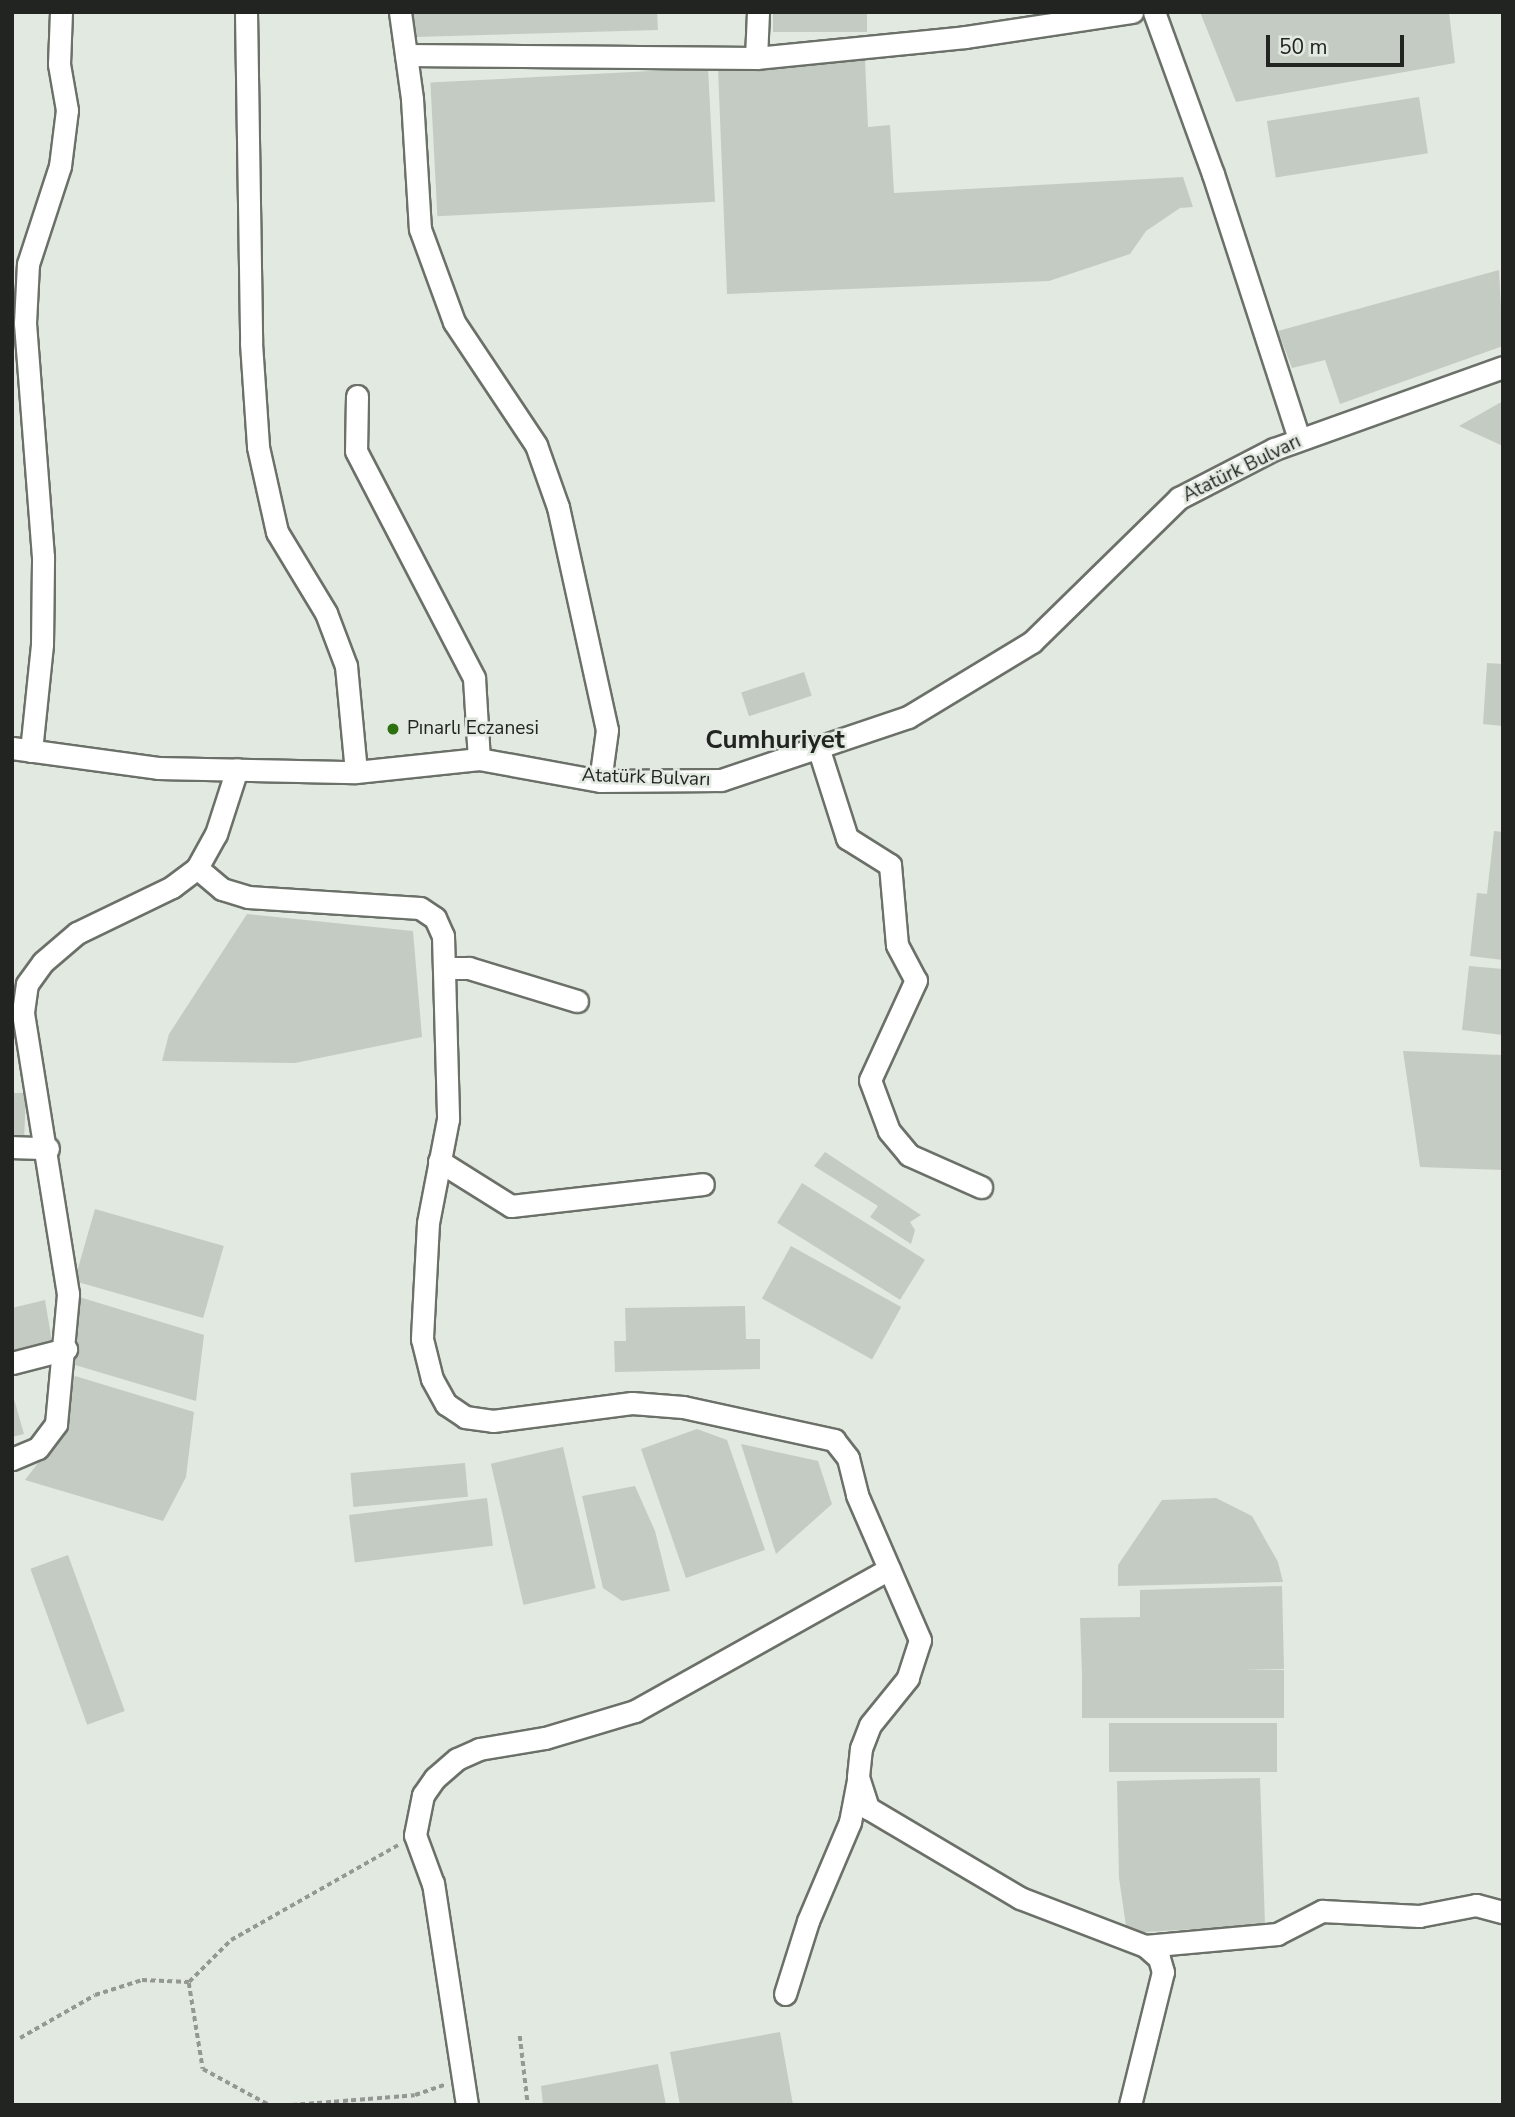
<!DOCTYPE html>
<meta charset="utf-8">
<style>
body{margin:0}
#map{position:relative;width:1515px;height:2117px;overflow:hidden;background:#e2e9e0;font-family:"Nunito Sans",sans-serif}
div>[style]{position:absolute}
.building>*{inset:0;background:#c4cbc2;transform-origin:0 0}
.path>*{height:3.5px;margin-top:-1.75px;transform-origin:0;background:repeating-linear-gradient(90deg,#939892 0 5px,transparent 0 8.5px)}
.roads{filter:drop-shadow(2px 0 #6b7169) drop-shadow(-2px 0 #6b7169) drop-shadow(0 2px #6b7169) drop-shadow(0 -2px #6b7169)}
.minor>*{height:21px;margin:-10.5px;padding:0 10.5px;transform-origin:10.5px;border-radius:10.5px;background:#fff}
.dots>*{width:19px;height:19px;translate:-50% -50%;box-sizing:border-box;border:4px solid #e2e9e0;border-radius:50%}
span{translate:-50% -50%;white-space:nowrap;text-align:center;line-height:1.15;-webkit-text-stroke:5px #e2e9e0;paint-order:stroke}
.street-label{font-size:19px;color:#212421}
.poi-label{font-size:19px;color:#212421}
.left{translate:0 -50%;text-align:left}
.district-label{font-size:26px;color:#212421;font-weight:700}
.frame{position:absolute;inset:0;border:14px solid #212421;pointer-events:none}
.scale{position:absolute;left:1266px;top:35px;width:138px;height:32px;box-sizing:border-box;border:4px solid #212421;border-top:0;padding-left:9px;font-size:21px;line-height:24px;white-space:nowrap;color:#212421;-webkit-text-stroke:5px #e2e9e0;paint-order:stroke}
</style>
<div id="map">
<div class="building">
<div style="clip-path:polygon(413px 12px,657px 12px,658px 30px,416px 37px)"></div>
<div style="left:773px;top:12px;width:94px;height:20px"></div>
<div style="clip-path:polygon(1200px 12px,1449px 12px,1455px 63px,1236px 102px)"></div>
<div style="clip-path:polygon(865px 60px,868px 127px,890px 125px,894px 193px,1183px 177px,1193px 207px,1180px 208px,1146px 231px,1130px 254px,1049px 281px,727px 294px,718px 68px)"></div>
<div style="left:708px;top:68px;width:134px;height:278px;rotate:87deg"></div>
<div style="left:1419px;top:97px;width:57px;height:154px;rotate:81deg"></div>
<div style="clip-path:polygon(1499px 270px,1503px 346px,1340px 404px,1325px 360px,1292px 368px,1278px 331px)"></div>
<div style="clip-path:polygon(1503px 401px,1503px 446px,1459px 426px)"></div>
<div style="clip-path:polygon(1487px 663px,1503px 664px,1503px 726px,1483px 724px)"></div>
<div style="left:804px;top:672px;width:25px;height:66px;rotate:72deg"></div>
<div style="clip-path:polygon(1494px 831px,1503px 832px,1503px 960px,1470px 956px,1477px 893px,1487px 894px)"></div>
<div style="clip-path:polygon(247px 914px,413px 931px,422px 1037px,295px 1063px,162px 1061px,169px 1034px)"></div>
<div style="clip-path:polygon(1469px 966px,1503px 969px,1503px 1035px,1462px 1030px)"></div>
<div style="clip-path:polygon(1403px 1051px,1503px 1055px,1503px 1170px,1420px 1167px)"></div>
<div style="clip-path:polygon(12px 1093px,26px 1093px,24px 1141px,12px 1140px)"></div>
<div style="clip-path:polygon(825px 1152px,921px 1215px,910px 1222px,915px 1230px,911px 1244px,870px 1217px,878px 1206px,814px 1166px)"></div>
<div style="left:802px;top:1183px;width:145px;height:47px;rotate:32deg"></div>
<div style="left:95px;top:1209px;width:134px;height:75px;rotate:16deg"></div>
<div style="left:791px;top:1246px;width:126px;height:60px;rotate:29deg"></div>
<div style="clip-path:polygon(76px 1296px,204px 1335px,196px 1401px,75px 1365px)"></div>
<div style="clip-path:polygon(45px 1300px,52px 1342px,12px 1352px,12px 1308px)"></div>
<div style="clip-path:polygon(745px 1306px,746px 1339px,760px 1339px,760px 1369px,615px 1372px,614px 1341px,626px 1341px,625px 1308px)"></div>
<div style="clip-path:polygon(75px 1376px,194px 1412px,186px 1477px,163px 1521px,25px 1480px,57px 1438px)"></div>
<div style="clip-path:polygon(12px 1392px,24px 1434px,12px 1437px)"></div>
<div style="clip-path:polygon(697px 1429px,727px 1440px,765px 1550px,686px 1578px,641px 1449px)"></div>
<div style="clip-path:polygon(741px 1444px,818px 1461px,832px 1504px,776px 1554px)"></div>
<div style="left:563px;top:1447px;width:145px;height:74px;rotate:77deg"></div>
<div style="left:465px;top:1463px;width:34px;height:115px;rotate:85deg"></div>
<div style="clip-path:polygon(635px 1486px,655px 1531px,670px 1591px,622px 1601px,603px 1588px,582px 1496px)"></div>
<div style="left:487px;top:1498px;width:48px;height:139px;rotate:83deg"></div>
<div style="clip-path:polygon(1216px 1498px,1252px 1516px,1278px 1562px,1283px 1582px,1118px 1586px,1118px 1565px,1162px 1500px)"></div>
<div style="left:68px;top:1555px;width:166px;height:40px;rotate:70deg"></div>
<div style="clip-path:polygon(1282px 1586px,1284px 1669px,1082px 1674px,1080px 1618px,1140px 1617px,1140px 1590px)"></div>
<div style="left:1284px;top:1670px;width:48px;height:202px;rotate:90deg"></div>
<div style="left:1277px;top:1723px;width:49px;height:168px;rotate:90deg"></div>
<div style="clip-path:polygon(1260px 1778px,1265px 1925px,1127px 1933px,1119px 1878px,1117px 1781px)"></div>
<div style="clip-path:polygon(780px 2032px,793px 2105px,680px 2105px,670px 2052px)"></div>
<div style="clip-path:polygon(658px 2064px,666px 2105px,543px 2105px,541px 2086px)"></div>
</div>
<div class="path">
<div style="left:189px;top:1983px;width:87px;rotate:80.8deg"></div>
<div style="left:203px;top:2069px;width:75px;rotate:28.6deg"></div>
<div style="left:520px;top:2036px;width:69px;rotate:83.4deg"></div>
<div style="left:20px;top:2038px;width:86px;rotate:-29.8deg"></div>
<div style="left:95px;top:1995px;width:49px;rotate:-17.7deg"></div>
<div style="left:142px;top:1980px;width:47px;rotate:2.4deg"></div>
<div style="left:189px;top:1982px;width:59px;rotate:-45deg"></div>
<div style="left:231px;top:1940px;width:192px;rotate:-29.6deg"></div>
<div style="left:292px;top:2105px;width:123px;rotate:-4.6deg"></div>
<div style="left:415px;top:2095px;width:31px;rotate:-19deg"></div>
</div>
<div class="roads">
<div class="minor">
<div style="left:246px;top:12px;width:331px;rotate:89.1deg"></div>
<div style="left:251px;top:343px;width:104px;rotate:86.1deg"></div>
<div style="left:258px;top:447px;width:87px;rotate:77.4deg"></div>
<div style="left:277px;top:532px;width:95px;rotate:58.8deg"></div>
<div style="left:326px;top:613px;width:57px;rotate:69.3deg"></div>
<div style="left:346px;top:666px;width:106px;rotate:84.6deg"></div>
<div style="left:400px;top:12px;width:88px;rotate:82.1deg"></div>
<div style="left:412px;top:99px;width:130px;rotate:86.5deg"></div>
<div style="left:420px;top:229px;width:99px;rotate:69.9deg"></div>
<div style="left:454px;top:322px;width:148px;rotate:56.3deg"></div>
<div style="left:536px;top:445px;width:66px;rotate:70.5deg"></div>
<div style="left:558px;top:507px;width:228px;rotate:77.6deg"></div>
<div style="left:607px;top:730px;width:51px;rotate:97.8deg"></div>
<div style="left:1154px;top:12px;width:172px;rotate:70deg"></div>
<div style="left:1213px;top:174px;width:279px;rotate:72deg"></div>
<div style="left:406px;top:55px;width:350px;rotate:0.5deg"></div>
<div style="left:756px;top:58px;width:210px;rotate:-5.7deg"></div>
<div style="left:965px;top:37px;width:169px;rotate:-8.5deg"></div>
<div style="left:756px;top:58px;width:46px;rotate:-87.5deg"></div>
<div style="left:357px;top:396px;width:55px;rotate:91deg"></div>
<div style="left:356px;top:451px;width:256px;rotate:62.5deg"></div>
<div style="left:474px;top:678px;width:81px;rotate:86.5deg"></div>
<div style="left:818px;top:747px;width:96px;rotate:72.3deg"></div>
<div style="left:847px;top:838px;width:51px;rotate:32.1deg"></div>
<div style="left:890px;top:865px;width:80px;rotate:85deg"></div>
<div style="left:897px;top:945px;width:40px;rotate:62deg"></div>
<div style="left:916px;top:980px;width:110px;rotate:114.7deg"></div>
<div style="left:870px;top:1080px;width:54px;rotate:69.6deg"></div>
<div style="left:889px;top:1131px;width:31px;rotate:50deg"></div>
<div style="left:909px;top:1155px;width:79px;rotate:24deg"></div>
<div style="left:12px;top:748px;width:147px;rotate:7.8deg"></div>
<div style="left:158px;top:768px;width:198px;rotate:1.2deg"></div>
<div style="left:356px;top:772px;width:124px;rotate:-6deg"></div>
<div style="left:479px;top:759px;width:123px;rotate:10.3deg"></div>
<div style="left:600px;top:781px;width:121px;rotate:-0.5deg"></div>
<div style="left:721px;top:780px;width:197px;rotate:-18.6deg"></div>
<div style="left:908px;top:717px;width:145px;rotate:-31.2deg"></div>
<div style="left:1032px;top:642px;width:206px;rotate:-44.4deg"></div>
<div style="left:1179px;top:498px;width:107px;rotate:-27.3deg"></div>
<div style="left:1274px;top:449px;width:243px;rotate:-19.7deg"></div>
<div style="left:31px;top:751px;width:108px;rotate:-84.1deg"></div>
<div style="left:42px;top:644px;width:87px;rotate:-89.3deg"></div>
<div style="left:43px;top:557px;width:235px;rotate:-94.4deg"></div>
<div style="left:25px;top:323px;width:59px;rotate:-87.1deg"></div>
<div style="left:28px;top:264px;width:103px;rotate:-71.9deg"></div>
<div style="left:60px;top:166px;width:56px;rotate:-82.9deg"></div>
<div style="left:67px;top:110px;width:47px;rotate:-99.9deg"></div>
<div style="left:59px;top:64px;width:52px;rotate:-87.8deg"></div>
<div style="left:197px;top:868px;width:33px;rotate:40deg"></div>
<div style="left:222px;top:889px;width:27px;rotate:17deg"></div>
<div style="left:248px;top:897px;width:172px;rotate:3.7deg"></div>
<div style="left:420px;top:908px;width:18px;rotate:34deg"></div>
<div style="left:435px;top:918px;width:20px;rotate:66deg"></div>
<div style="left:443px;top:936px;width:183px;rotate:88.4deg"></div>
<div style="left:448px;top:1119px;width:106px;rotate:100.9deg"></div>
<div style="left:428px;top:1223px;width:116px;rotate:93deg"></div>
<div style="left:422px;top:1339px;width:41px;rotate:76deg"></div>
<div style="left:432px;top:1379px;width:29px;rotate:61deg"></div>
<div style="left:446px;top:1404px;width:23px;rotate:34deg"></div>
<div style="left:465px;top:1417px;width:28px;rotate:8deg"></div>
<div style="left:493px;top:1421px;width:140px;rotate:-7.4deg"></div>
<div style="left:632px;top:1403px;width:51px;rotate:4.5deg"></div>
<div style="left:683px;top:1407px;width:155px;rotate:12.3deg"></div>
<div style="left:834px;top:1440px;width:23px;rotate:52deg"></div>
<div style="left:848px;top:1458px;width:38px;rotate:76deg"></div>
<div style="left:857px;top:1495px;width:158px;rotate:66.5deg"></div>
<div style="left:920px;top:1640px;width:40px;rotate:108deg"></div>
<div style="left:908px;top:1678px;width:60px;rotate:129deg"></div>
<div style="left:870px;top:1725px;width:25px;rotate:111deg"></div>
<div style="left:861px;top:1748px;width:29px;rotate:96deg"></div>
<div style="left:858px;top:1777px;width:33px;rotate:72deg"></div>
<div style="left:868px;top:1808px;width:177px;rotate:30.6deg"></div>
<div style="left:1020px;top:1898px;width:134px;rotate:21deg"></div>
<div style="left:1145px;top:1946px;width:133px;rotate:-5.2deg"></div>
<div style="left:1277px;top:1934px;width:51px;rotate:-27.1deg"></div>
<div style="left:1322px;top:1911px;width:97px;rotate:3deg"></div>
<div style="left:1419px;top:1916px;width:58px;rotate:-10.9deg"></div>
<div style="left:1476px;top:1905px;width:28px;rotate:15deg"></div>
<div style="left:447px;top:968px;width:22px"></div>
<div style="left:469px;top:968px;width:113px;rotate:17deg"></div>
<div style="left:12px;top:1147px;width:36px;rotate:2deg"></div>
<div style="left:439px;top:1161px;width:85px;rotate:32deg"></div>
<div style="left:511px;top:1206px;width:193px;rotate:-6.5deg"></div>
<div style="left:12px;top:1363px;width:56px;rotate:-14.5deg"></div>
<div style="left:12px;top:1459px;width:28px;rotate:-23deg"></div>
<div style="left:38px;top:1448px;width:30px;rotate:-53deg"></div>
<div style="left:56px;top:1424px;width:131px;rotate:-84.7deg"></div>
<div style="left:68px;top:1294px;width:286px;rotate:-99.1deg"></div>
<div style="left:23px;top:1012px;width:28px;rotate:-82deg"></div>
<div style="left:27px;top:984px;width:27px;rotate:-54deg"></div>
<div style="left:43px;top:962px;width:45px;rotate:-40.5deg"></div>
<div style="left:77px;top:933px;width:106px;rotate:-25.8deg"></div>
<div style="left:172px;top:887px;width:31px;rotate:-37deg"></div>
<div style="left:197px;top:868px;width:39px;rotate:-61deg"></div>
<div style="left:216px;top:834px;width:68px;rotate:-72.1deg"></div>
<div style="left:785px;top:1994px;width:77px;rotate:-72.5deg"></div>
<div style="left:808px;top:1921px;width:108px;rotate:-67deg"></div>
<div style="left:850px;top:1822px;width:43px;rotate:-79.2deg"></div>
<div style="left:467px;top:2105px;width:224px;rotate:-98.7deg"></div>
<div style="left:433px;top:1884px;width:52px;rotate:-110.2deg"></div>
<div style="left:415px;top:1835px;width:41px;rotate:-78.7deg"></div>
<div style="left:423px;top:1795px;width:21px;rotate:-55deg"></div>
<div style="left:435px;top:1778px;width:29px;rotate:-41deg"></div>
<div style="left:457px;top:1759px;width:24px;rotate:-24deg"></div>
<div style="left:479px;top:1749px;width:67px;rotate:-9.5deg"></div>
<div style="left:545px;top:1738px;width:94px;rotate:-16.7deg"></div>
<div style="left:635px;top:1711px;width:291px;rotate:-29.2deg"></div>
<div style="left:1130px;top:2105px;width:137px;rotate:-76.1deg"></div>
<div style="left:1163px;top:1972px;width:15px;rotate:-106deg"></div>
<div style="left:1159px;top:1958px;width:18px;rotate:-139deg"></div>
</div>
</div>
<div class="dots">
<div style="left:393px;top:729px;background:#2d710e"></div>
</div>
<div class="street-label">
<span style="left:1242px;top:469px;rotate:-26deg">Atatürk Bulvarı</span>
<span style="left:646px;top:778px;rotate:2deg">Atatürk Bulvarı</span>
</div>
<div class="poi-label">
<span class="left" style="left:407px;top:729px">Pınarlı Eczanesi</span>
</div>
<div class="district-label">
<span style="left:775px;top:740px">Cumhuriyet</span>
</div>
<div class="frame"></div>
<div class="scale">50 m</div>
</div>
